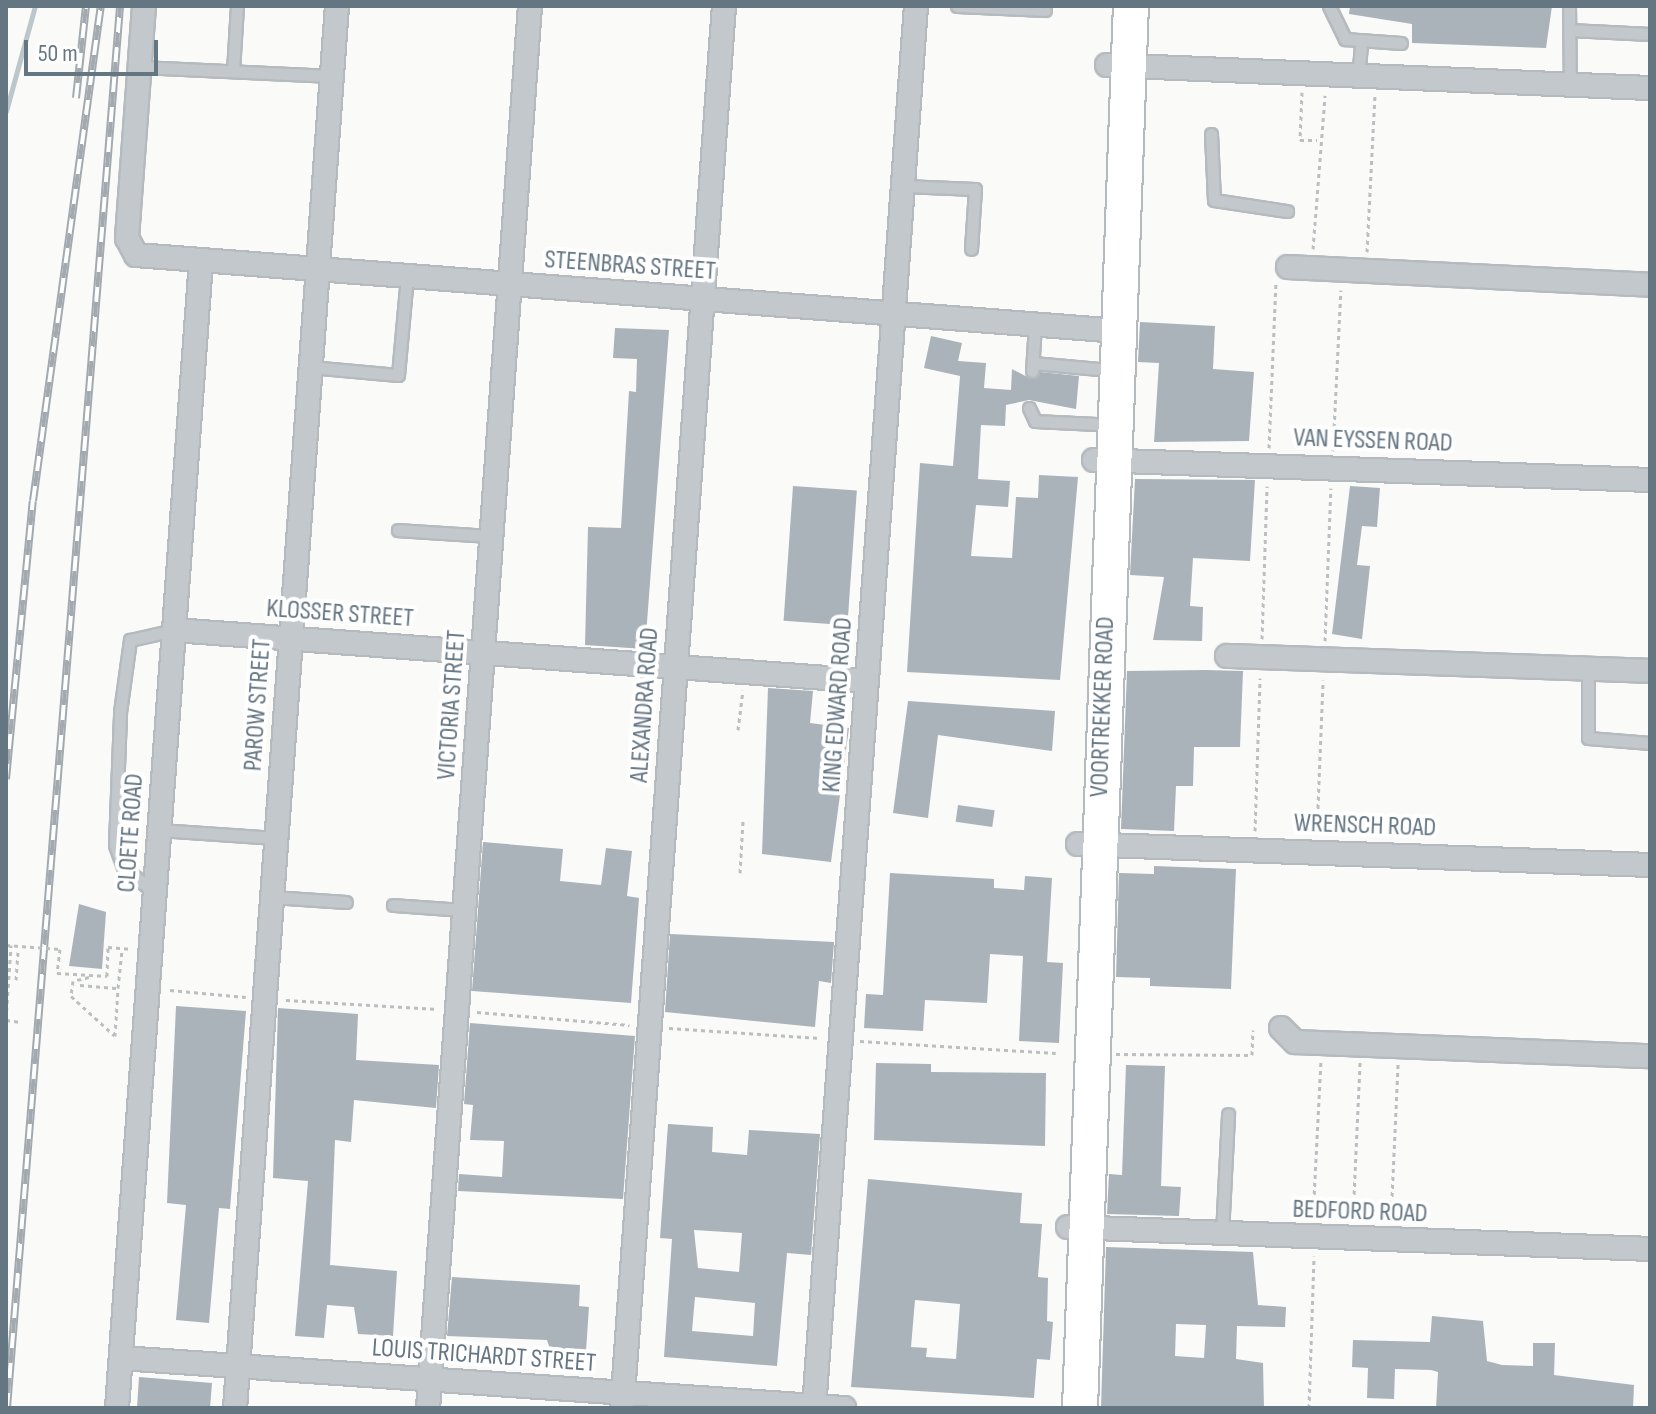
<!DOCTYPE html>
<style>
body{margin:0}
#map{position:relative;width:1656px;height:1414px;overflow:hidden;background:#fafaf8;font-family:"Sofia Sans Condensed",sans-serif}
div>[style]{position:absolute}
.stream>*{height:5px;margin:-2.5px;padding:0 2.5px;transform-origin:2.5px;border-radius:2.5px;background:#bbc7cb}
.building>*{inset:0;background:#aab3b9;transform-origin:0 0}
.path>*{height:3px;margin-top:-1.5px;transform-origin:0;background:repeating-linear-gradient(90deg,#bbbfc2 0 4px,transparent 0 8px)}
.roads{filter:drop-shadow(2px 0 #b5babe) drop-shadow(-2px 0 #b5babe) drop-shadow(0 2px #b5babe) drop-shadow(0 -2px #b5babe)}
.lane>*{height:11px;margin:-5.5px;padding:0 5.5px;transform-origin:5.5px;border-radius:5.5px;background:#c3c8cc}
.street>*{height:22px;margin:-11px;padding:0 11px;transform-origin:11px;border-radius:11px;background:#c3c8cc}
.primary>*{height:34px;margin:-17px;padding:0 17px;transform-origin:17px;border-radius:17px;background:#fff}
.rail>*{height:8px;margin-top:-4px;transform-origin:0;background:repeating-linear-gradient(90deg,#fff 0 15px,#a2aab0 0 30px);box-sizing:border-box;border-block:2px solid #a2aab0}
.path-bridge>*{height:3px;margin-top:-1.5px;transform-origin:0;background:repeating-linear-gradient(90deg,#bbbfc2 0 4px,transparent 0 8px)}
span{translate:-50% -50%;white-space:nowrap;text-align:center;line-height:1.15;-webkit-text-stroke:8px #fff;paint-order:stroke}
.street-label{font-size:26px;color:#657683}
.frame{position:absolute;inset:0;border:8px solid #657683;pointer-events:none}
.scale{position:absolute;left:24px;top:40px;width:134px;height:36px;box-sizing:border-box;border:4px solid #657683;border-top:0;padding-left:10px;font-size:24px;line-height:28px;white-space:nowrap;color:#657683;-webkit-text-stroke:6px #fff;paint-order:stroke}
</style>
<div id="map">
<div class="stream">
<div style="left:6px;top:111px;width:109px;rotate:-74.6deg"></div>
</div>
<div class="building">
<div style="clip-path:polygon(1350px 6px,1552px 6px,1546px 48px,1412px 43px,1412px 24px,1349px 14px)"></div>
<div style="clip-path:polygon(1140px 322px,1215px 326px,1213px 369px,1254px 372px,1249px 441px,1154px 442px,1159px 363px,1138px 362px)"></div>
<div style="clip-path:polygon(615px 328px,669px 330px,645px 649px,585px 645px,588px 527px,621px 528px,629px 391px,636px 392px,637px 359px,613px 358px)"></div>
<div style="clip-path:polygon(931px 336px,962px 343px,958px 361px,986px 363px,984px 388px,1011px 390px,1012px 369px,1031px 379px,1040px 372px,1079px 376px,1076px 409px,1029px 400px,1006px 405px,1005px 426px,981px 425px,978px 479px,1010px 481px,1008px 507px,976px 505px,971px 556px,1012px 558px,1016px 497px,1038px 498px,1039px 475px,1078px 477px,1060px 680px,907px 672px,920px 463px,953px 466px,960px 376px,924px 368px)"></div>
<div style="clip-path:polygon(1135px 479px,1255px 480px,1250px 561px,1193px 558px,1190px 606px,1203px 607px,1202px 641px,1153px 640px,1164px 577px,1130px 575px)"></div>
<div style="left:793px;top:486px;width:64px;height:135px;rotate:4deg"></div>
<div style="clip-path:polygon(1350px 486px,1380px 488px,1377px 527px,1362px 526px,1357px 565px,1370px 566px,1362px 639px,1332px 634px)"></div>
<div style="clip-path:polygon(1206px 670px,1243px 671px,1240px 747px,1194px 747px,1193px 786px,1176px 786px,1174px 831px,1121px 829px,1127px 671px)"></div>
<div style="clip-path:polygon(768px 688px,813px 691px,810px 723px,849px 728px,831px 862px,762px 854px)"></div>
<div style="clip-path:polygon(908px 701px,1055px 711px,1052px 751px,938px 735px,928px 818px,893px 813px)"></div>
<div style="left:958px;top:805px;width:37px;height:17px;rotate:8deg"></div>
<div style="clip-path:polygon(483px 842px,563px 849px,560px 881px,601px 885px,606px 848px,632px 851px,627px 896px,639px 898px,631px 1003px,472px 991px)"></div>
<div style="clip-path:polygon(1154px 866px,1236px 869px,1231px 989px,1150px 986px,1150px 978px,1116px 977px,1119px 873px,1154px 874px)"></div>
<div style="clip-path:polygon(890px 873px,994px 879px,994px 888px,1024px 890px,1025px 876px,1052px 878px,1047px 962px,1063px 963px,1059px 1043px,1019px 1041px,1023px 956px,990px 954px,987px 1003px,925px 1000px,923px 1031px,864px 1028px,866px 994px,883px 995px)"></div>
<div style="clip-path:polygon(79px 904px,106px 912px,102px 969px,69px 966px)"></div>
<div style="clip-path:polygon(670px 934px,834px 942px,831px 983px,819px 981px,815px 1027px,665px 1012px)"></div>
<div style="clip-path:polygon(176px 1006px,246px 1011px,230px 1209px,219px 1208px,209px 1323px,176px 1320px,186px 1205px,167px 1203px)"></div>
<div style="clip-path:polygon(278px 1008px,358px 1014px,356px 1060px,439px 1065px,436px 1108px,354px 1100px,351px 1142px,335px 1140px,330px 1265px,397px 1271px,393px 1336px,358px 1334px,354px 1307px,327px 1305px,324px 1338px,295px 1336px,308px 1181px,273px 1178px)"></div>
<div style="clip-path:polygon(470px 1023px,635px 1036px,623px 1199px,458px 1191px,459px 1174px,502px 1177px,504px 1141px,470px 1140px,473px 1105px,464px 1104px)"></div>
<div style="clip-path:polygon(876px 1063px,931px 1064px,931px 1072px,1046px 1073px,1045px 1146px,874px 1140px)"></div>
<div style="clip-path:polygon(1126px 1065px,1165px 1066px,1161px 1186px,1181px 1187px,1179px 1216px,1107px 1214px,1109px 1174px,1122px 1175px)"></div>
<div style="clip-path:polygon(evenodd,668px 1124px,713px 1127px,712px 1152px,747px 1155px,749px 1130px,820px 1134px,811px 1255px,787px 1253px,777px 1366px,664px 1357px,672px 1239px,660px 1238px,668px 1124px,694px 1230px,742px 1233px,739px 1272px,698px 1268px,694px 1230px,668px 1124px,695px 1297px,755px 1303px,753px 1336px,692px 1331px,695px 1297px)"></div>
<div style="clip-path:polygon(evenodd,868px 1179px,1022px 1193px,1020px 1223px,1042px 1224px,1038px 1277px,1048px 1278px,1047px 1321px,1053px 1322px,1050px 1360px,1037px 1359px,1034px 1398px,851px 1387px,868px 1179px,915px 1300px,960px 1304px,956px 1359px,926px 1357px,927px 1348px,911px 1347px,915px 1300px)"></div>
<div style="clip-path:polygon(evenodd,1106px 1247px,1253px 1252px,1258px 1305px,1286px 1307px,1285px 1327px,1237px 1326px,1236px 1359px,1263px 1363px,1264px 1408px,1101px 1408px,1106px 1247px,1176px 1324px,1206px 1325px,1204px 1358px,1175px 1356px,1176px 1324px)"></div>
<div style="clip-path:polygon(452px 1277px,580px 1285px,579px 1306px,589px 1307px,586px 1351px,550px 1349px,547px 1340px,447px 1336px)"></div>
<div style="clip-path:polygon(1432px 1316px,1483px 1321px,1487px 1361px,1502px 1365px,1533px 1366px,1533px 1343px,1555px 1343px,1554px 1375px,1634px 1385px,1633px 1408px,1436px 1408px,1438px 1372px,1431px 1370px,1395px 1369px,1394px 1399px,1367px 1398px,1368px 1368px,1352px 1367px,1353px 1340px,1430px 1342px)"></div>
<div style="clip-path:polygon(139px 1377px,212px 1383px,210px 1408px,137px 1408px)"></div>
</div>
<div class="path">
<div style="left:1302px;top:92px;width:48px;rotate:92.4deg"></div>
<div style="left:1300px;top:140px;width:17px"></div>
<div style="left:1313px;top:249px;width:154px;rotate:-85.5deg"></div>
<div style="left:1367px;top:252px;width:157px;rotate:-87.1deg"></div>
<div style="left:1269px;top:448px;width:164px;rotate:-87.6deg"></div>
<div style="left:1333px;top:451px;width:161px;rotate:-87.2deg"></div>
<div style="left:1262px;top:639px;width:153px;rotate:-88.1deg"></div>
<div style="left:1325px;top:641px;width:153px;rotate:-87.8deg"></div>
<div style="left:738px;top:730px;width:40px;rotate:-82.9deg"></div>
<div style="left:1255px;top:831px;width:153px;rotate:-88.1deg"></div>
<div style="left:1317px;top:832px;width:152px;rotate:-87.7deg"></div>
<div style="left:740px;top:873px;width:52px;rotate:-86.7deg"></div>
<div style="left:60px;top:949px;width:24px;rotate:97deg"></div>
<div style="left:57px;top:973px;width:50px;rotate:3.4deg"></div>
<div style="left:107px;top:976px;width:29px;rotate:-88deg"></div>
<div style="left:108px;top:947px;width:21px;rotate:5deg"></div>
<div style="left:89px;top:977px;width:16px;rotate:166deg"></div>
<div style="left:73px;top:981px;width:15px;rotate:98deg"></div>
<div style="left:71px;top:996px;width:59px;rotate:42.3deg"></div>
<div style="left:115px;top:1036px;width:48px;rotate:-86.4deg"></div>
<div style="left:16px;top:980px;width:30px;rotate:-86deg"></div>
<div style="left:80px;top:985px;width:38px;rotate:5deg"></div>
<div style="left:118px;top:988px;width:39px;rotate:-84deg"></div>
<div style="left:170px;top:990px;width:76px;rotate:5.3deg"></div>
<div style="left:286px;top:1000px;width:152px;rotate:3.4deg"></div>
<div style="left:477px;top:1012px;width:153px;rotate:4.9deg"></div>
<div style="left:6px;top:1019px;width:74px;rotate:-86.1deg"></div>
<div style="left:6px;top:1020px;width:15px;rotate:8deg"></div>
<div style="left:669px;top:1028px;width:152px;rotate:3.8deg"></div>
<div style="left:860px;top:1041px;width:196px;rotate:3.5deg"></div>
<div style="left:1116px;top:1054px;width:136px;rotate:0.4deg"></div>
<div style="left:1252px;top:1055px;width:25px;rotate:-88deg"></div>
<div style="left:1313px;top:1218px;width:156px;rotate:-87.1deg"></div>
<div style="left:1353px;top:1218px;width:156px;rotate:-87.4deg"></div>
<div style="left:1391px;top:1220px;width:156px;rotate:-87.4deg"></div>
<div style="left:1309px;top:1408px;width:152px;rotate:-88.1deg"></div>
</div>
<div class="roads">
<div class="lane">
<div style="left:957px;top:6px;width:88px;rotate:2.6deg"></div>
<div style="left:1329px;top:6px;width:37px;rotate:64deg"></div>
<div style="left:1345px;top:39px;width:56px;rotate:4.1deg"></div>
<div style="left:1569px;top:6px;width:80px;rotate:89.3deg"></div>
<div style="left:1570px;top:30px;width:80px;rotate:2.9deg"></div>
<div style="left:140px;top:67px;width:192px;rotate:2.7deg"></div>
<div style="left:233px;top:71px;width:65px;rotate:-86.5deg"></div>
<div style="left:1358px;top:79px;width:37px;rotate:-85deg"></div>
<div style="left:1211px;top:134px;width:66px;rotate:87.4deg"></div>
<div style="left:1214px;top:200px;width:74px;rotate:8.6deg"></div>
<div style="left:903px;top:186px;width:72px;rotate:2.4deg"></div>
<div style="left:975px;top:189px;width:60px;rotate:93.8deg"></div>
<div style="left:1033px;top:363px;width:66px;rotate:5.2deg"></div>
<div style="left:310px;top:367px;width:88px;rotate:5.2deg"></div>
<div style="left:398px;top:375px;width:98px;rotate:-84.8deg"></div>
<div style="left:1032px;top:371px;width:46px;rotate:-86.3deg"></div>
<div style="left:1029px;top:408px;width:14px;rotate:65deg"></div>
<div style="left:1035px;top:421px;width:61px;rotate:2.8deg"></div>
<div style="left:398px;top:530px;width:94px;rotate:3.7deg"></div>
<div style="left:1588px;top:669px;width:69px;rotate:90deg"></div>
<div style="left:1588px;top:738px;width:62px;rotate:4.6deg"></div>
<div style="left:159px;top:830px;width:117px;rotate:3.9deg"></div>
<div style="left:155px;top:893px;width:41px;rotate:-140.9deg"></div>
<div style="left:123px;top:867px;width:23px;rotate:-110deg"></div>
<div style="left:115px;top:845px;width:133px;rotate:-87.8deg"></div>
<div style="left:120px;top:712px;width:73px;rotate:-82.1deg"></div>
<div style="left:130px;top:640px;width:45px;rotate:-12.8deg"></div>
<div style="left:272px;top:897px;width:74px;rotate:3.9deg"></div>
<div style="left:393px;top:905px;width:72px;rotate:4deg"></div>
<div style="left:1222px;top:1234px;width:120px;rotate:-87.1deg"></div>
</div>
<div class="street">
<div style="left:144px;top:6px;width:233px;rotate:94.2deg"></div>
<div style="left:127px;top:238px;width:19px;rotate:62deg"></div>
<div style="left:136px;top:255px;width:987px;rotate:4.42deg"></div>
<div style="left:1107px;top:65px;width:543px;rotate:2.43deg"></div>
<div style="left:1288px;top:267px;width:362px;rotate:2.8deg"></div>
<div style="left:1094px;top:460px;width:556px;rotate:2.06deg"></div>
<div style="left:174px;top:630px;width:695px;rotate:4.21deg"></div>
<div style="left:1227px;top:656px;width:423px;rotate:2deg"></div>
<div style="left:1078px;top:844px;width:572px;rotate:2.1deg"></div>
<div style="left:1281px;top:1028px;width:20px;rotate:45deg"></div>
<div style="left:1295px;top:1042px;width:355px;rotate:2.3deg"></div>
<div style="left:1068px;top:1227px;width:582px;rotate:2.16deg"></div>
<div style="left:121px;top:1358px;width:725px;rotate:3.96deg"></div>
<div style="left:117px;top:1408px;width:1150px;rotate:-85.81deg"></div>
<div style="left:235px;top:1408px;width:1406px;rotate:-85.84deg"></div>
<div style="left:428px;top:1408px;width:1406px;rotate:-85.84deg"></div>
<div style="left:622px;top:1408px;width:1406px;rotate:-85.84deg"></div>
<div style="left:814px;top:1408px;width:1406px;rotate:-85.84deg"></div>
</div>
<div class="primary">
<div style="left:1080px;top:1408px;width:1403px;rotate:-87.92deg"></div>
</div>
</div>
<div class="rail">
<div style="left:76px;top:98px;width:93px;rotate:-83.8deg"></div>
<div style="left:6px;top:779px;width:279px;rotate:-84.5deg"></div>
<div style="left:33px;top:501px;width:500px;rotate:-82.2deg"></div>
<div style="left:7px;top:1408px;width:1407px;rotate:-85.39deg"></div>
</div>
<div class="path-bridge">
<div style="left:6px;top:945px;width:54px;rotate:4.2deg"></div>
</div>
<div class="street-label">
<span style="left:630px;top:266px;rotate:4deg">STEENBRAS STREET</span>
<span style="left:1373px;top:441px;rotate:2deg">VAN EYSSEN ROAD</span>
<span style="left:340px;top:614px;rotate:4deg">KLOSSER STREET</span>
<span style="left:258px;top:705px;rotate:-86deg">PAROW STREET</span>
<span style="left:452px;top:705px;rotate:-86deg">VICTORIA STREET</span>
<span style="left:645px;top:705px;rotate:-86deg">ALEXANDRA ROAD</span>
<span style="left:838px;top:705px;rotate:-86deg">KING EDWARD ROAD</span>
<span style="left:1103px;top:707px;rotate:-88deg">VOORTREKKER ROAD</span>
<span style="left:1365px;top:826px;rotate:2deg">WRENSCH ROAD</span>
<span style="left:131px;top:833px;rotate:-86deg">CLOETE ROAD</span>
<span style="left:1360px;top:1212px;rotate:2deg">BEDFORD ROAD</span>
<span style="left:484px;top:1356px;rotate:4deg">LOUIS TRICHARDT STREET</span>
</div>
<div class="frame"></div>
<div class="scale">50 m</div>
</div>
